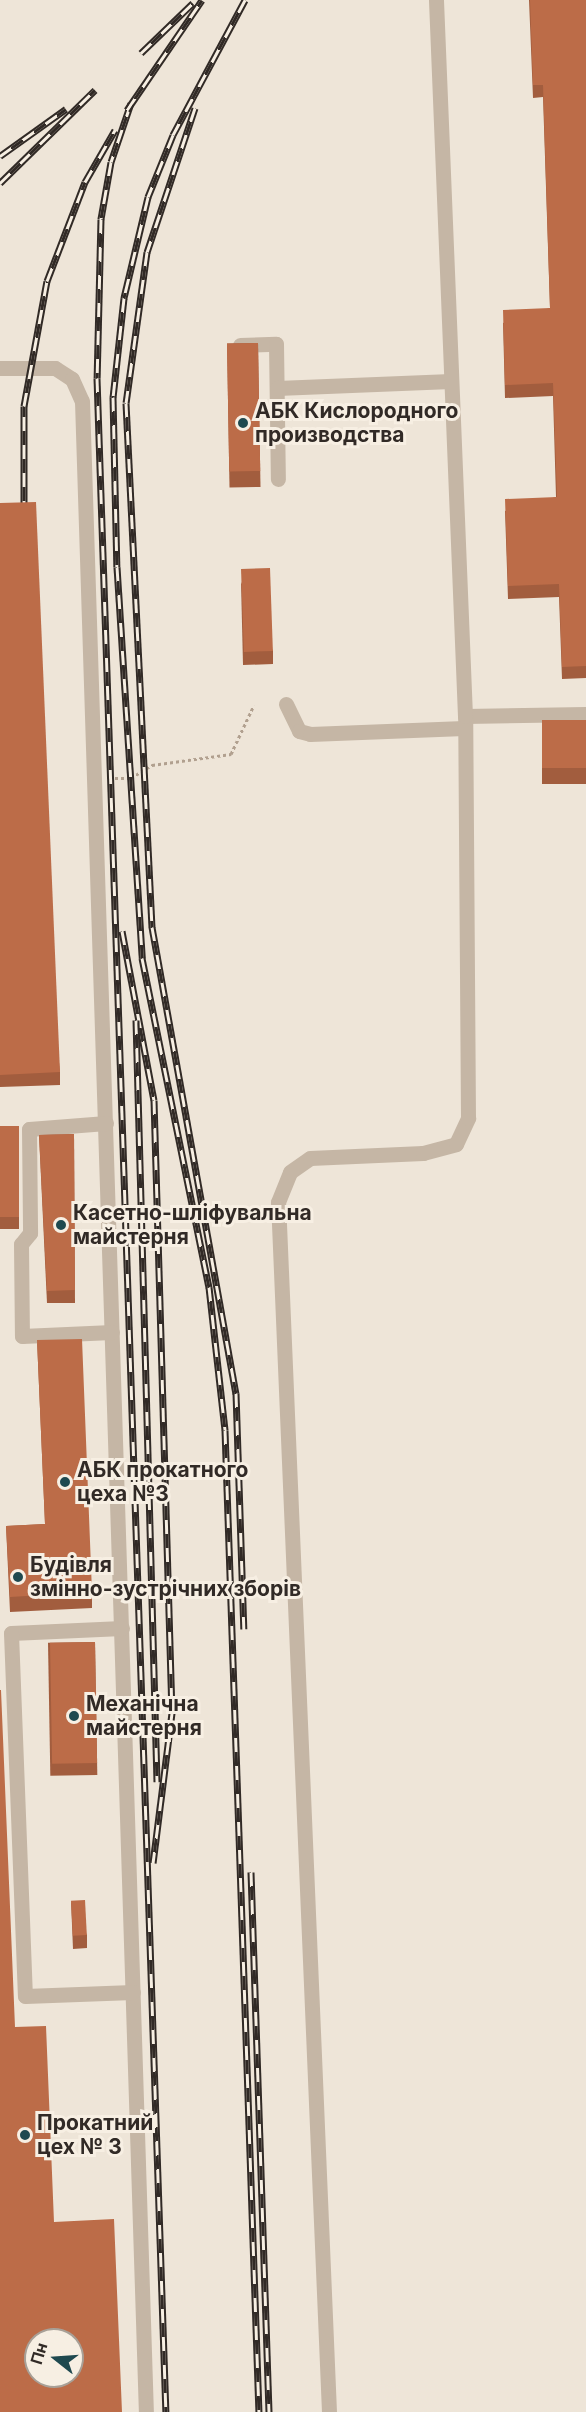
<!DOCTYPE html>
<meta charset="utf-8">
<style>
body{margin:0}
#map{position:relative;width:586px;height:2412px;overflow:hidden;background:#eee5d8;font-family:Inter,sans-serif}
div>[style]{position:absolute}
.path>*{height:3px;margin-top:-1.5px;transform-origin:0;background:repeating-linear-gradient(90deg,#b1a08f 0 3px,transparent 0 6px)}
.minor>*{height:15px;margin:-7.5px;padding:0 7.5px;transform-origin:7.5px;border-radius:7.5px;background:#c5b6a5}
.rail>*{height:7px;margin-top:-3.5px;transform-origin:0;background:repeating-linear-gradient(90deg,#f7efe3 0 14px,#312a26 0 28px);box-sizing:border-box;border-block:2px solid #312a26}
.wall>*{inset:0;background:#a25d3e;transform-origin:0 0}
.building>*{inset:0;background:#bc6c48;transform-origin:0 0}
.dots>*{width:16px;height:16px;translate:-50% -50%;box-sizing:border-box;border:3px solid #f7efe3;border-radius:50%}
span{translate:-50% -50%;white-space:nowrap;text-align:center;line-height:1.15;-webkit-text-stroke:6px #f7efe3;paint-order:stroke}
.poi-label{font-size:21px;color:#312a26;font-weight:700}
.left{translate:0 -50%;text-align:left}
.north{position:absolute;left:24px;top:2328px;width:60px;height:60px;box-sizing:border-box;background:#f7efe3;border:2px solid #a8a097;border-radius:50%;rotate:287deg;font-size:16px;font-weight:700;line-height:24px;text-align:center;color:#312a26}
.north::after{content:'';display:block;margin:auto;width:21px;height:27px;background:#1f494f;clip-path:polygon(50% 0,100% 100%,50% 72%,0 100%)}
</style>
<div id="map">
<div class="path">
<div style="left:109px;top:778px;width:22px"></div>
<div style="left:131px;top:778px;width:25px;rotate:-32deg"></div>
<div style="left:152px;top:765px;width:80px;rotate:-7.9deg"></div>
<div style="left:231px;top:754px;width:54px;rotate:-64.9deg"></div>
</div>
<div class="minor">
<div style="left:240px;top:345px;width:36px;rotate:-2deg"></div>
<div style="left:276px;top:344px;width:135px;rotate:89.2deg"></div>
<div style="left:0;top:368px;width:55px"></div>
<div style="left:55px;top:368px;width:20px;rotate:33deg"></div>
<div style="left:72px;top:379px;width:24px;rotate:66deg"></div>
<div style="left:82px;top:401px;width:2012px;rotate:88.18deg"></div>
<div style="left:277px;top:388px;width:174px;rotate:-2.3deg"></div>
<div style="left:286px;top:704px;width:30px;rotate:64deg"></div>
<div style="left:299px;top:731px;width:11px;rotate:15deg"></div>
<div style="left:310px;top:734px;width:154px;rotate:-2.2deg"></div>
<div style="left:465px;top:716px;width:121px;rotate:-0.9deg"></div>
<div style="left:106px;top:1123px;width:77px;rotate:175.5deg"></div>
<div style="left:29px;top:1129px;width:104px;rotate:89.4deg"></div>
<div style="left:30px;top:1233px;width:14px;rotate:129deg"></div>
<div style="left:21px;top:1244px;width:92px;rotate:89.4deg"></div>
<div style="left:22px;top:1336px;width:90px;rotate:-2.5deg"></div>
<div style="left:122px;top:1628px;width:111px;rotate:177.4deg"></div>
<div style="left:11px;top:1633px;width:363px;rotate:87.8deg"></div>
<div style="left:25px;top:1996px;width:108px;rotate:-2.1deg"></div>
<div style="left:329px;top:2412px;width:1211px;rotate:-92.41deg"></div>
<div style="left:278px;top:1202px;width:32px;rotate:-68deg"></div>
<div style="left:290px;top:1172px;width:24px;rotate:-35deg"></div>
<div style="left:310px;top:1158px;width:113px;rotate:-2.5deg"></div>
<div style="left:423px;top:1153px;width:34px;rotate:-15deg"></div>
<div style="left:456px;top:1144px;width:29px;rotate:-65deg"></div>
<div style="left:468px;top:1118px;width:402px;rotate:-90.4deg"></div>
<div style="left:465px;top:716px;width:717px;rotate:-92.32deg"></div>
</div>
<div class="rail">
<div style="left:245px;top:0;width:153px;rotate:118.1deg"></div>
<div style="left:173px;top:135px;width:67px;rotate:112deg"></div>
<div style="left:148px;top:197px;width:104px;rotate:103.4deg"></div>
<div style="left:124px;top:298px;width:100px;rotate:96.3deg"></div>
<div style="left:113px;top:397px;width:170px;rotate:88.7deg"></div>
<div style="left:117px;top:567px;width:392px;rotate:86.3deg"></div>
<div style="left:142px;top:958px;width:336px;rotate:78.5deg"></div>
<div style="left:209px;top:1287px;width:144px;rotate:83.6deg"></div>
<div style="left:225px;top:1430px;width:983px;rotate:88.02deg"></div>
<div style="left:141px;top:53px;width:72px;rotate:-43.9deg"></div>
<div style="left:131px;top:103px;width:62px;rotate:108.7deg"></div>
<div style="left:111px;top:162px;width:58px;rotate:100deg"></div>
<div style="left:101px;top:219px;width:159px;rotate:91.4deg"></div>
<div style="left:97px;top:378px;width:2035px;rotate:88.06deg"></div>
<div style="left:195px;top:108px;width:152px;rotate:108.4deg"></div>
<div style="left:147px;top:252px;width:152px;rotate:97.9deg"></div>
<div style="left:126px;top:403px;width:525px;rotate:87.16deg"></div>
<div style="left:152px;top:927px;width:474px;rotate:79.8deg"></div>
<div style="left:236px;top:1393px;width:236px;rotate:88.1deg"></div>
<div style="left:127px;top:110px;width:133px;rotate:-55.7deg"></div>
<div style="left:0;top:156px;width:81px;rotate:-35.5deg"></div>
<div style="left:0;top:183px;width:133px;rotate:-44.4deg"></div>
<div style="left:24px;top:515px;width:109px;rotate:-90deg"></div>
<div style="left:24px;top:406px;width:127px;rotate:-79.6deg"></div>
<div style="left:47px;top:281px;width:106px;rotate:-69deg"></div>
<div style="left:85px;top:182px;width:60px;rotate:-60deg"></div>
<div style="left:122px;top:931px;width:172px;rotate:79.3deg"></div>
<div style="left:154px;top:1100px;width:613px;rotate:88.32deg"></div>
<div style="left:172px;top:1713px;width:151px;rotate:97.2deg"></div>
<div style="left:136px;top:1020px;width:762px;rotate:88.42deg"></div>
<div style="left:251px;top:1872px;width:540px;rotate:88.09deg"></div>
</div>
<div class="wall">
<div style="clip-path:polygon(529px 0,586px 0,586px 678px,562px 679px,559px 597px,508px 599px,505px 511px,556px 497px,553px 396px,505px 398px,503px 323px,550px 308px,543px 97px,533px 98px)"></div>
<div style="left:258px;top:343px;width:144px;height:31px;rotate:89deg"></div>
<div style="clip-path:polygon(0 503px,60px 1072px,60px 1085px,0 1087px)"></div>
<div style="clip-path:polygon(241px 582px,273px 651px,273px 664px,243px 665px)"></div>
<div style="left:586px;top:720px;width:64px;height:44px;rotate:90deg"></div>
<div style="left:0;top:1126px;width:19px;height:103px"></div>
<div style="clip-path:polygon(74px 1134px,75px 1303px,47px 1303px,39px 1135px)"></div>
<div style="clip-path:polygon(37px 1340px,92px 1592px,92px 1608px,10px 1612px,6px 1526px,45px 1524px)"></div>
<div style="left:95px;top:1642px;width:133px;height:47px;rotate:89deg"></div>
<div style="clip-path:polygon(71px 1901px,87px 1935px,87px 1948px,73px 1949px)"></div>
</div>
<div class="building">
<div style="clip-path:polygon(530px 0,586px 0,586px 666px,562px 667px,559px 584px,508px 586px,505px 499px,557px 497px,553px 383px,505px 385px,503px 310px,550px 308px,543px 85px,533px 85px)"></div>
<div style="left:258px;top:343px;width:128px;height:31px;rotate:89deg"></div>
<div style="clip-path:polygon(36px 502px,60px 1072px,0 1075px,0 503px)"></div>
<div style="left:270px;top:568px;width:83px;height:29px;rotate:88deg"></div>
<div style="left:586px;top:720px;width:48px;height:44px;rotate:90deg"></div>
<div style="left:0;top:1126px;width:19px;height:91px"></div>
<div style="clip-path:polygon(74px 1134px,75px 1290px,47px 1291px,39px 1135px)"></div>
<div style="clip-path:polygon(82px 1339px,92px 1592px,10px 1597px,6px 1526px,45px 1524px,37px 1340px)"></div>
<div style="left:95px;top:1642px;width:121px;height:45px;rotate:89deg"></div>
<div style="clip-path:polygon(evenodd,0 1690px,1px 1690px,15px 2027px,46px 2026px,54px 2222px,114px 2219px,122px 2412px,0 2412px,0 1690px,36px 2340px,72px 2340px,72px 2376px,36px 2376px,36px 2340px)"></div>
<div style="left:85px;top:1900px;width:35px;height:14px;rotate:87deg"></div>
</div>
<div class="dots">
<div style="left:243px;top:423px;background:#1f494f"></div>
<div style="left:61px;top:1225px;background:#1f494f"></div>
<div style="left:65px;top:1482px;background:#1f494f"></div>
<div style="left:18px;top:1577px;background:#1f494f"></div>
<div style="left:74px;top:1716px;background:#1f494f"></div>
<div style="left:25px;top:2135px;background:#1f494f"></div>
</div>
<div class="poi-label">
<span class="left" style="left:255px;top:423px">АБК Кислородного<br>производства</span>
<span class="left" style="left:73px;top:1225px">Касетно-шліфувальна<br>майстерня</span>
<span class="left" style="left:77px;top:1482px">АБК прокатного<br>цеха №3</span>
<span class="left" style="left:30px;top:1577px">Будівля<br>змінно-зустрічних зборів</span>
<span class="left" style="left:86px;top:1716px">Механічна<br>майстерня</span>
<span class="left" style="left:37px;top:2135px">Прокатний<br>цех № 3</span>
</div>
<div class="north">Пн</div>
</div>
